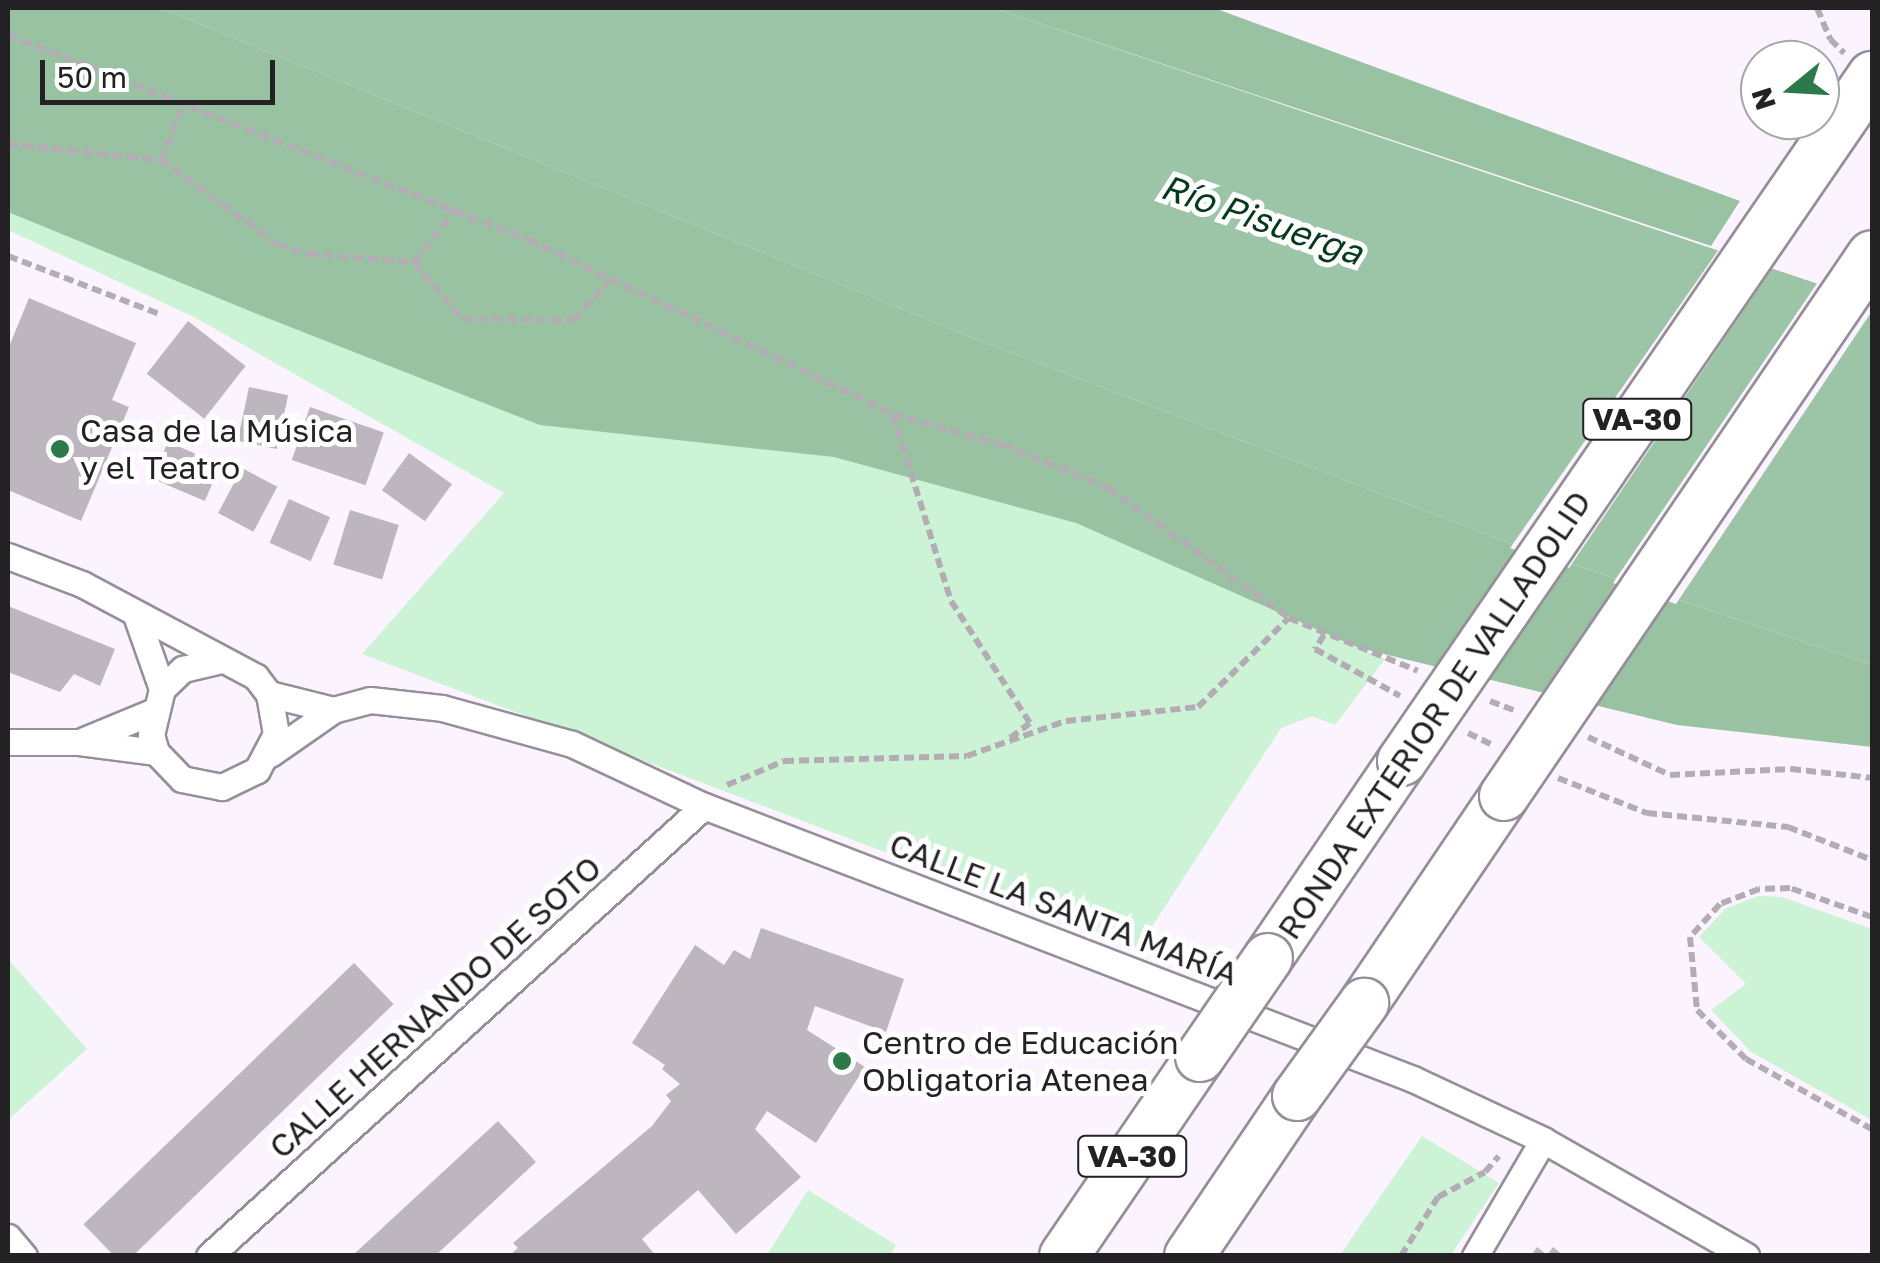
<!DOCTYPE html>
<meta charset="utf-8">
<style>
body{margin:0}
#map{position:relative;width:1880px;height:1263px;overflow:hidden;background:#fbf3fd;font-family:"Golos Text",sans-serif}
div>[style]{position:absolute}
.green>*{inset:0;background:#cdf3d7}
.forest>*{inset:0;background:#99c2a3}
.water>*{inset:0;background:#9bc5a6}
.pier>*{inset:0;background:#fbf3fd}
.building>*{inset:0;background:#bdb6bf;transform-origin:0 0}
.path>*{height:6px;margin-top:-3px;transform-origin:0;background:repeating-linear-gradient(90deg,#b3acb4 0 10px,transparent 0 15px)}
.roads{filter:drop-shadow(2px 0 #968e98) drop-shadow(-2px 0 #968e98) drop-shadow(0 2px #968e98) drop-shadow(0 -2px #968e98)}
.minor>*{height:25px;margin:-12.5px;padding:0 12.5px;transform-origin:12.5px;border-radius:12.5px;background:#fff}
.motorway>*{height:48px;margin:-24px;padding:0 24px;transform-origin:24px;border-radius:24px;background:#fff}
.bridges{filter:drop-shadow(2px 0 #968e98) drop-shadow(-2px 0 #968e98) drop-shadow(0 2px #968e98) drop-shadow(0 -2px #968e98)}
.motorway-bridge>*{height:48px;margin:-24px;padding:0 24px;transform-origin:24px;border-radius:24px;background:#fff}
.dots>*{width:28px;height:28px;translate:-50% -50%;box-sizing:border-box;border:5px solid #fff;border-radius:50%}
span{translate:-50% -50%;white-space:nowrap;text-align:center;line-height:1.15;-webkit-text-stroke:10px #fff;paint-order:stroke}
.shield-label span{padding:2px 8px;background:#fff;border:2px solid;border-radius:8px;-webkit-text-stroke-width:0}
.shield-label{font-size:30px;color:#242124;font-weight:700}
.poi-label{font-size:32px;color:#242124}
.left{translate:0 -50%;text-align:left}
.street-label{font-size:32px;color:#242124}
.water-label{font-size:35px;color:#063a1c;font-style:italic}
.frame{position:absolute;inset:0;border:10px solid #242124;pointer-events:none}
.north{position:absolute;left:1740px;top:40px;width:100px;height:100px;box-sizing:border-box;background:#fff;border:2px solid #a7a6a7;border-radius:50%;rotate:252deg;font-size:28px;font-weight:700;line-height:40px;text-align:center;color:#242124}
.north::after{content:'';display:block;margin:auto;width:35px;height:45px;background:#2c7a49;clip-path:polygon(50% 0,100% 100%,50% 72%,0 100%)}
.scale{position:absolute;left:40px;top:60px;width:235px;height:45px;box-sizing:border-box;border:5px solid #242124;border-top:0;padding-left:12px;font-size:30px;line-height:35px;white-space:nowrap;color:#242124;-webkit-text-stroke:8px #fff;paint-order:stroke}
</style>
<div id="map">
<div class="green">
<div style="clip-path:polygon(8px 212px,1076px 523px,1385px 659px,1335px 725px,1312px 716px,1281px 728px,1138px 948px,362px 654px,504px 493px,196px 318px,8px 230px)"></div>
<div style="clip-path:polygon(1758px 896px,1782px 897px,1872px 929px,1872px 1120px,1751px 1052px,1711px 1010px,1746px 984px,1699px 937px,1725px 909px)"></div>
<div style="clip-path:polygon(8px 959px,87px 1049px,8px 1120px)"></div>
<div style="clip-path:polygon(1422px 1136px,1499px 1183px,1451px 1255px,1340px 1255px)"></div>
<div style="clip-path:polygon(808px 1190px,896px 1245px,890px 1255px,767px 1255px)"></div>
</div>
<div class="forest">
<div style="clip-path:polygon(8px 8px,160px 8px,978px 340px,1504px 541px,1872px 665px,1872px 747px,1677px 725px,1359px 648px,1076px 523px,834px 457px,540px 425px,257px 314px,8px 212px)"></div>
<div style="clip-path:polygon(994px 8px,1214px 8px,1740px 201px,1711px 246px)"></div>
</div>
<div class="water">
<div style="clip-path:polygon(160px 8px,994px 8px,1872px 302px,1872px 665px,1504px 541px,978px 340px)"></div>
</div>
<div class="pier">
<div style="clip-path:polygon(1722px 245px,1775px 264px,1569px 568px,1510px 548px)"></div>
<div style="clip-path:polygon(1820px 279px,1872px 296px,1872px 311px,1676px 604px,1613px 583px)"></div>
</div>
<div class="building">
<div style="clip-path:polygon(29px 298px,136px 343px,112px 400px,129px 407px,81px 521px,8px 490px,8px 349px)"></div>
<div style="left:188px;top:321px;width:73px;height:67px;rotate:38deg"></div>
<div style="left:249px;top:387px;width:40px;height:55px;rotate:12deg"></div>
<div style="left:310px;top:407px;width:78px;height:56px;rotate:19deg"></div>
<div style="left:168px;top:442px;width:57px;height:40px;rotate:23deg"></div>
<div style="left:409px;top:453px;width:53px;height:46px;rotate:36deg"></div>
<div style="left:242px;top:468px;width:40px;height:51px;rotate:28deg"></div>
<div style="left:289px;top:499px;width:45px;height:48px;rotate:24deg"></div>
<div style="left:350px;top:510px;width:51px;height:57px;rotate:17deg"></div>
<div style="clip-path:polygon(8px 606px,115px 649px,100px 686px,74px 674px,60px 692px,8px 672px)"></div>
<div style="clip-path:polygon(761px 928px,904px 979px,886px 1032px,815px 1006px,807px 1030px,865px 1067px,816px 1143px,767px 1111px,755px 1129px,801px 1177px,736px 1234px,698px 1190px,642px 1239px,656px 1256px,509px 1256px,518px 1248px,513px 1243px,652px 1126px,671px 1101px,666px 1095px,680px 1084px,662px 1069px,665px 1065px,632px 1043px,695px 945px,724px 965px,734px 950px,750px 959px)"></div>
<div style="left:354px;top:963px;width:57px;height:376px;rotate:46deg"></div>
<div style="clip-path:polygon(498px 1121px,536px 1162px,435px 1256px,352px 1256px)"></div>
<div style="clip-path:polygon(1537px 1247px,1547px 1255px,1553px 1247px,1564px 1256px,1531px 1256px)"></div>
</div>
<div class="path">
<div style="left:1817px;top:8px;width:34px;rotate:67deg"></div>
<div style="left:1830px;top:39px;width:20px;rotate:45deg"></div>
<div style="left:8px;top:35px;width:560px;rotate:21.48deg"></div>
<div style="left:529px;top:240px;width:403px;rotate:25.5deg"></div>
<div style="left:893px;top:414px;width:114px;rotate:15.7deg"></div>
<div style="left:1003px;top:445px;width:113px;rotate:22.3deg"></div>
<div style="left:1108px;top:488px;width:223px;rotate:35.7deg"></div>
<div style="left:8px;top:144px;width:154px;rotate:6deg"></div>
<div style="left:161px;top:160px;width:143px;rotate:35.9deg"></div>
<div style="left:277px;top:244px;width:33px;rotate:18deg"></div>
<div style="left:308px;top:254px;width:106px;rotate:4.3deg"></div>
<div style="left:414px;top:262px;width:68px;rotate:-51.6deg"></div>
<div style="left:161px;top:160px;width:58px;rotate:-67.8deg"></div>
<div style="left:8px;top:256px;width:162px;rotate:21deg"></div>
<div style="left:414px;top:262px;width:75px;rotate:49.9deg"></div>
<div style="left:462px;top:319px;width:112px;rotate:0.5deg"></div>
<div style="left:574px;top:320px;width:52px;rotate:-48.1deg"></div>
<div style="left:893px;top:415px;width:195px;rotate:72.7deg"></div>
<div style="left:951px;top:601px;width:145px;rotate:57.1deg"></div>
<div style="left:1030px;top:723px;width:26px;rotate:143deg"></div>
<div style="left:1324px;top:635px;width:17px;rotate:123deg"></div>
<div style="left:1315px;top:649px;width:97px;rotate:28.9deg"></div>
<div style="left:1490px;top:701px;width:28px;rotate:21deg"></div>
<div style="left:1468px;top:733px;width:28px;rotate:26deg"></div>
<div style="left:1588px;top:737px;width:90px;rotate:24.9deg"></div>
<div style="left:1670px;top:775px;width:121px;rotate:-2.8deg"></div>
<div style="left:1791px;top:769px;width:81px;rotate:6.3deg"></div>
<div style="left:1558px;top:778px;width:96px;rotate:21.5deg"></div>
<div style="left:1647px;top:813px;width:142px;rotate:5.7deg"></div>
<div style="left:1788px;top:827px;width:90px;rotate:21.4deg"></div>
<div style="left:727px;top:785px;width:62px;rotate:-22.8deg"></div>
<div style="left:784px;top:761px;width:183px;rotate:-1.6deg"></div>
<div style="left:967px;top:756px;width:105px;rotate:-19.5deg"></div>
<div style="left:1066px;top:721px;width:133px;rotate:-6.1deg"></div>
<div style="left:1198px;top:707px;width:127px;rotate:-44.4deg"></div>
<div style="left:1289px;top:618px;width:139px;rotate:22.3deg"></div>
<div style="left:1872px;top:917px;width:87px;rotate:-160.5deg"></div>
<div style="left:1790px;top:888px;width:31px;rotate:178deg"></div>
<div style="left:1759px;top:889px;width:42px;rotate:159deg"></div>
<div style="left:1720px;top:904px;width:45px;rotate:132.3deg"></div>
<div style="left:1690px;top:937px;width:73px;rotate:84.5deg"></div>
<div style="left:1697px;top:1010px;width:69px;rotate:45deg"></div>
<div style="left:1746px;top:1059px;width:144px;rotate:29.1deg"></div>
<div style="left:1401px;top:1256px;width:70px;rotate:-57.9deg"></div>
<div style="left:1438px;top:1197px;width:53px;rotate:-28deg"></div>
<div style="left:1485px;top:1172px;width:21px;rotate:-49deg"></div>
</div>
<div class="roads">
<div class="minor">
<div style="left:8px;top:556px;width:79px;rotate:20.7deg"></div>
<div style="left:82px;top:584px;width:197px;rotate:28.1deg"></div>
<div style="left:256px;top:677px;width:21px;rotate:53deg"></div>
<div style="left:269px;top:694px;width:41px;rotate:80.1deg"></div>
<div style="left:276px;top:734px;width:41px;rotate:117.8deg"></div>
<div style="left:257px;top:770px;width:39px;rotate:154deg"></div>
<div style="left:222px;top:787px;width:41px;rotate:-168.7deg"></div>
<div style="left:182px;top:779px;width:37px;rotate:-134deg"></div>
<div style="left:156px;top:752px;width:18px;rotate:-106deg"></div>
<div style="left:151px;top:735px;width:47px;rotate:-76.6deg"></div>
<div style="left:162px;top:689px;width:29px;rotate:-44deg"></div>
<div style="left:183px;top:669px;width:35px;rotate:-13deg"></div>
<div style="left:136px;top:615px;width:78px;rotate:70.6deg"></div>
<div style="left:269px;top:694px;width:66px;rotate:14deg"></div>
<div style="left:84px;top:740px;width:74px;rotate:-22.4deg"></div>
<div style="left:8px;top:742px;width:71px"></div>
<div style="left:79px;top:742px;width:78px;rotate:7.4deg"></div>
<div style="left:270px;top:754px;width:77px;rotate:-34.9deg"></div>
<div style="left:333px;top:710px;width:38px;rotate:-15deg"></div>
<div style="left:370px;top:700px;width:72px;rotate:6.3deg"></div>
<div style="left:442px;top:708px;width:135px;rotate:15.5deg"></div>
<div style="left:572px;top:744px;width:146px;rotate:25.2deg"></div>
<div style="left:704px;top:806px;width:760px;rotate:21.06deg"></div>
<div style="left:1413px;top:1079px;width:144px;rotate:25.1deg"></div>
<div style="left:1543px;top:1140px;width:234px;rotate:29.7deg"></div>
<div style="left:8px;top:1237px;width:25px;rotate:50deg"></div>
<div style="left:209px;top:1256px;width:669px;rotate:-42.27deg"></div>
<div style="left:1475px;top:1256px;width:134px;rotate:-59.6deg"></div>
</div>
<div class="motorway">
<div style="left:1268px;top:958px;width:238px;rotate:-55.8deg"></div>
<div style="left:1364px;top:1003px;width:250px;rotate:-55.9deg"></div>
<div style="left:1064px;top:1256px;width:241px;rotate:-55.7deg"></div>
<div style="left:1189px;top:1256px;width:193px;rotate:-56deg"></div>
</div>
</div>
<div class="bridges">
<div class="motorway-bridge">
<div style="left:1402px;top:761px;width:831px;rotate:-55.54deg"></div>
<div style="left:1504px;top:796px;width:654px;rotate:-55.78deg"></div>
<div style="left:1200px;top:1057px;width:120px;rotate:-55.5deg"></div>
<div style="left:1297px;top:1096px;width:115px;rotate:-54.2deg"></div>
</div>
</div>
<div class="dots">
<div style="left:60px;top:449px;background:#2c7a49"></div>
<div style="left:842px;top:1061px;background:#2c7a49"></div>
</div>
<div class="shield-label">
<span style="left:1637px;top:419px">VA-30</span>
<span style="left:1132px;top:1156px">VA-30</span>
</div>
<div class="poi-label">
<span class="left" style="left:80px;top:449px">Casa de la Música<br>y el Teatro</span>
<span class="left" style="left:862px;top:1061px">Centro de Educación<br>Obligatoria Atenea</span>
</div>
<div class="street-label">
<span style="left:1434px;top:715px;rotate:-56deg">RONDA EXTERIOR DE VALLADOLID</span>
<span style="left:1064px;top:909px;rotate:21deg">CALLE LA SANTA MARÍA</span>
<span style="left:435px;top:1007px;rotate:-42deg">CALLE HERNANDO DE SOTO</span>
</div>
<div class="water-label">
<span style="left:1262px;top:219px;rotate:19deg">Río Pisuerga</span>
</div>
<div class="frame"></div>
<div class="north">N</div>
<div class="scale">50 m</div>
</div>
